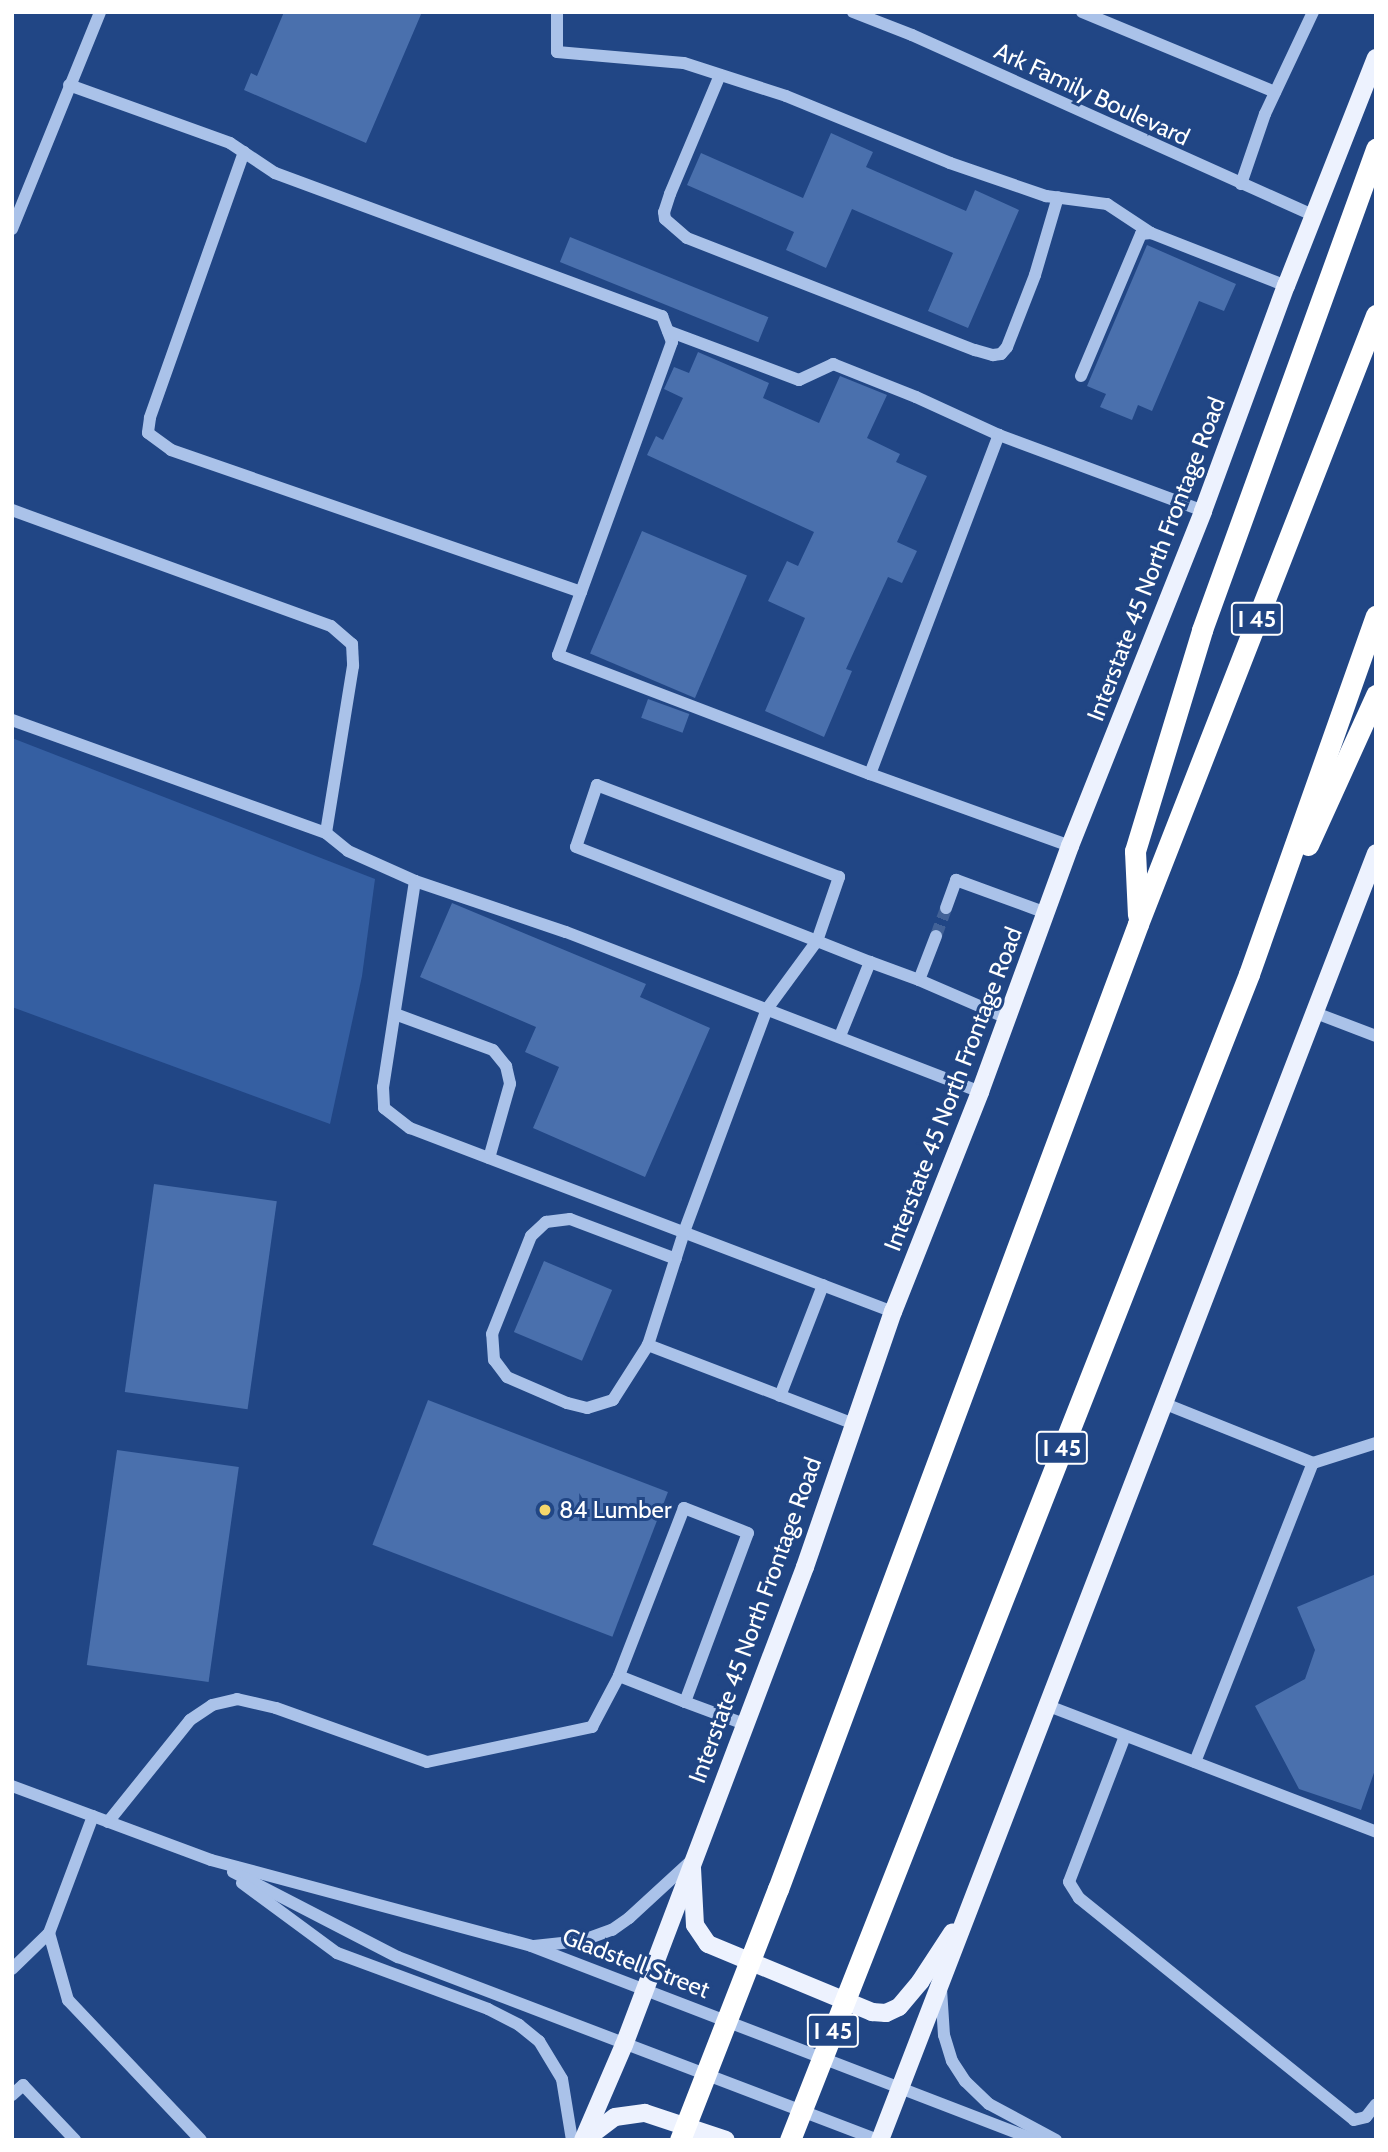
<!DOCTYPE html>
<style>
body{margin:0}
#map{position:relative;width:1388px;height:2152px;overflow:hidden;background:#214685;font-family:Cabin,sans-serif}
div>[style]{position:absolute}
.green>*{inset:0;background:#355fa2}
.building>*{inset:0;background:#4a70ad;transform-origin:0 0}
.minor-tunnel>*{height:12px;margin-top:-6px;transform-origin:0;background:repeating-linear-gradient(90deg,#426297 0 12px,transparent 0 18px)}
.minor>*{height:12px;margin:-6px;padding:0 6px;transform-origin:6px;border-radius:6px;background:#aac2e9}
.major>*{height:18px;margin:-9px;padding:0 9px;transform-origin:9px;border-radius:9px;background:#edf2fe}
.highway>*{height:21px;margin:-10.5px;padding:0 10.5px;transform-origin:10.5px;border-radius:10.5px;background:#fff}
.dots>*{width:19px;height:19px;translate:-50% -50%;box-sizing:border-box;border:4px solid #214685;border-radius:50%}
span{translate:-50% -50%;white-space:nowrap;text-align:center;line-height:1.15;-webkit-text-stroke:6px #214685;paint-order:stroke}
.shield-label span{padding:2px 5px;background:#214685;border:2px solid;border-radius:5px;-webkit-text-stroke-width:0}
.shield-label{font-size:23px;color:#fff;font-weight:700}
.street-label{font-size:24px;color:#fff}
.poi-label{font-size:24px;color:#fff}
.left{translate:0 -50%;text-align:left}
.frame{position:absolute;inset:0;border:14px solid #fff;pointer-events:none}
</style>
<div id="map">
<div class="green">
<div style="clip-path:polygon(12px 738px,375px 879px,362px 976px,330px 1124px,12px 1007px)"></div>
</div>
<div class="building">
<div style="clip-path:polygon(284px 12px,422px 12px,366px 143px,244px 90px,251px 73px,257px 76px)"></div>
<div style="clip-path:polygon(831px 133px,873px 152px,866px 167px,966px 211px,975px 190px,1019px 210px,968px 328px,928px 311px,953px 253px,852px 209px,826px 268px,786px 250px,794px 232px,687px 185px,701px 153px,803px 198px)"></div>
<div style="left:570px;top:237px;width:214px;height:27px;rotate:22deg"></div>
<div style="clip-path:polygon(1147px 245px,1236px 284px,1224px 311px,1199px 301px,1152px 411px,1138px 405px,1132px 420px,1100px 407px,1106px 394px,1087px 386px)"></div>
<div style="clip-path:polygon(698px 352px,769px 383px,763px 398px,819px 423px,840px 376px,887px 395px,867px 438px,900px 454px,896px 462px,927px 476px,897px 542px,917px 551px,902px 583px,888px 577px,846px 669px,852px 671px,824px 737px,765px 711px,805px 618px,768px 601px,787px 561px,798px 566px,814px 532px,647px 455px,656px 436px,663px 440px,683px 398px,664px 389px,674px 367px,689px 373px)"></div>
<div style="left:642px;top:531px;width:114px;height:133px;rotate:23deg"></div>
<div style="left:648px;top:699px;width:44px;height:20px;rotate:20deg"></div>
<div style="clip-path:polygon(452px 903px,646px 984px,640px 997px,710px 1028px,645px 1177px,533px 1128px,559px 1067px,525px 1052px,536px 1027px,420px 977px)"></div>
<div style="left:154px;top:1184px;width:124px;height:210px;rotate:8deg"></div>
<div style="left:544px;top:1261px;width:74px;height:77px;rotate:23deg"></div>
<div style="left:428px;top:1400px;width:257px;height:155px;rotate:21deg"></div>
<div style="left:117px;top:1450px;width:123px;height:217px;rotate:8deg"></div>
<div style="clip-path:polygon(1376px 1574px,1376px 1767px,1361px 1810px,1299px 1789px,1255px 1706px,1305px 1679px,1315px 1650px,1297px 1607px)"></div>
</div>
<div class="minor-tunnel">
<div style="left:936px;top:936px;width:30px;rotate:-70deg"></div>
</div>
<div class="minor">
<div style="left:557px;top:12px;width:40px;rotate:90deg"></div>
<div style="left:557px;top:52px;width:127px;rotate:5deg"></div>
<div style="left:684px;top:63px;width:107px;rotate:17.9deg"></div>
<div style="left:786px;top:96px;width:177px;rotate:22.2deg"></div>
<div style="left:950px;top:163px;width:102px;rotate:19deg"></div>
<div style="left:1046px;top:196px;width:62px;rotate:7.5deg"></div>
<div style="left:1107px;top:204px;width:53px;rotate:33.4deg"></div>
<div style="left:853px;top:12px;width:63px;rotate:21.3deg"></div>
<div style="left:912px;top:35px;width:441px;rotate:24.2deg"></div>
<div style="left:1082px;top:12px;width:209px;rotate:22.5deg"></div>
<div style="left:720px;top:75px;width:129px;rotate:112.8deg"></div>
<div style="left:670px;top:194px;width:19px;rotate:108deg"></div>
<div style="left:664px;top:212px;width:7px;rotate:82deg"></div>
<div style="left:665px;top:219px;width:29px;rotate:41deg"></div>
<div style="left:687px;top:238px;width:309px;rotate:21.3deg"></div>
<div style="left:975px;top:350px;width:19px;rotate:16deg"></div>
<div style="left:993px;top:355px;width:8px;rotate:-7deg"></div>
<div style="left:1001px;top:354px;width:9px;rotate:-49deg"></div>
<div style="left:1007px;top:347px;width:77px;rotate:-68.7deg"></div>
<div style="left:1035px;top:275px;width:81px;rotate:-73.6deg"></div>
<div style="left:69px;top:85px;width:171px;rotate:19.8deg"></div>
<div style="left:230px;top:143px;width:54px;rotate:33.7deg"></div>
<div style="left:275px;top:173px;width:413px;rotate:20.3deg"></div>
<div style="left:662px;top:316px;width:28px;rotate:69deg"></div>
<div style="left:672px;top:342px;width:333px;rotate:110deg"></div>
<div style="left:558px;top:655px;width:334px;rotate:20.9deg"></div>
<div style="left:244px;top:152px;width:282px;rotate:109.5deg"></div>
<div style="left:150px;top:418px;width:15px;rotate:98deg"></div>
<div style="left:148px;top:433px;width:29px;rotate:36deg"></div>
<div style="left:171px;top:450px;width:434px;rotate:19.1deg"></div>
<div style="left:1241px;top:184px;width:74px;rotate:-71.1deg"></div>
<div style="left:1265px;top:114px;width:113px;rotate:-64.8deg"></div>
<div style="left:12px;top:229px;width:234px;rotate:-67.9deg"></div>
<div style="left:668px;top:331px;width:140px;rotate:20.5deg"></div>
<div style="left:799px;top:380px;width:38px;rotate:-25deg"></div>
<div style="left:833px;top:364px;width:89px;rotate:21.7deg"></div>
<div style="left:916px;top:397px;width:91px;rotate:24.6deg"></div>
<div style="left:1081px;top:376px;width:154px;rotate:-67.1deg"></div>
<div style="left:1141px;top:234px;width:10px;rotate:-6deg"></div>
<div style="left:1151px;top:233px;width:145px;rotate:21.4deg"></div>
<div style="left:12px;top:510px;width:339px;rotate:20deg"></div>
<div style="left:331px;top:626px;width:28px;rotate:41deg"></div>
<div style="left:352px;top:644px;width:22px;rotate:87deg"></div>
<div style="left:353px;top:666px;width:169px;rotate:99.2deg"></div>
<div style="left:12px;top:720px;width:334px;rotate:19.8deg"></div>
<div style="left:326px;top:833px;width:28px;rotate:39deg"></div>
<div style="left:348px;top:851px;width:73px;rotate:24.1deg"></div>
<div style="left:415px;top:881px;width:159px;rotate:18.7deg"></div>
<div style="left:566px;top:932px;width:444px;rotate:21.1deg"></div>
<div style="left:1070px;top:846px;width:213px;rotate:-160.2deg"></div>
<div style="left:870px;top:774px;width:363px;rotate:-69.2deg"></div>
<div style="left:999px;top:435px;width:218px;rotate:20.4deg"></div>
<div style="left:415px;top:881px;width:208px;rotate:98.8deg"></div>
<div style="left:383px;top:1087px;width:21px;rotate:87deg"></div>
<div style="left:384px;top:1108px;width:33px;rotate:38deg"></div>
<div style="left:410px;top:1128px;width:517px;rotate:20.85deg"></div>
<div style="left:946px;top:908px;width:30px;rotate:-70deg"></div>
<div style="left:956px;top:880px;width:96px;rotate:20.1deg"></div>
<div style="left:936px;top:936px;width:47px;rotate:111.1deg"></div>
<div style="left:919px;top:980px;width:96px;rotate:23.4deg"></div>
<div style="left:1313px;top:1012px;width:67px;rotate:20.9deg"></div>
<div style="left:395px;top:1014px;width:104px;rotate:20.2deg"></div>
<div style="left:493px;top:1050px;width:21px;rotate:51deg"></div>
<div style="left:506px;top:1066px;width:18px;rotate:77deg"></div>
<div style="left:510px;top:1084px;width:77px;rotate:105.8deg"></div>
<div style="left:840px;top:1036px;width:80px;rotate:-67.9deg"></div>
<div style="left:648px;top:1345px;width:65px;rotate:122.5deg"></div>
<div style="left:613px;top:1400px;width:27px;rotate:163deg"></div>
<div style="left:587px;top:1408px;width:21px;rotate:-166deg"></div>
<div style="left:567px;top:1403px;width:65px;rotate:-156.6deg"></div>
<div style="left:507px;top:1377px;width:21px;rotate:-127deg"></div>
<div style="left:494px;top:1360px;width:26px;rotate:-94deg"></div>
<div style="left:492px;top:1334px;width:105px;rotate:-68.3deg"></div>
<div style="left:531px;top:1236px;width:21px;rotate:-43deg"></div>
<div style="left:546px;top:1222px;width:24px;rotate:-7deg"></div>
<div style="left:570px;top:1219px;width:113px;rotate:20.7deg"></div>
<div style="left:780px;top:1396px;width:119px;rotate:-68.8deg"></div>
<div style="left:1163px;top:1403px;width:162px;rotate:21.8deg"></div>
<div style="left:1313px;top:1463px;width:66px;rotate:-17.6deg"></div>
<div style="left:854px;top:1424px;width:221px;rotate:-159deg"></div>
<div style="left:648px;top:1345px;width:119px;rotate:-72.3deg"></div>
<div style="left:684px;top:1232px;width:238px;rotate:-69.6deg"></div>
<div style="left:767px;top:1009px;width:84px;rotate:-53.7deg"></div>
<div style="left:817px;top:941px;width:68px;rotate:-71deg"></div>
<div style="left:839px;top:877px;width:259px;rotate:-159.2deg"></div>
<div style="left:597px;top:785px;width:65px;rotate:108.7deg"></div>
<div style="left:576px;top:847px;width:259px;rotate:21.3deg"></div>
<div style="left:817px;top:941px;width:57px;rotate:21.6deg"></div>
<div style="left:870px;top:962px;width:52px;rotate:20.2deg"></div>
<div style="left:685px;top:1702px;width:180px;rotate:-69.6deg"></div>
<div style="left:748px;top:1533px;width:69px;rotate:-158.7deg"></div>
<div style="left:684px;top:1508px;width:180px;rotate:111.2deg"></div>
<div style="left:619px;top:1676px;width:71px;rotate:21.5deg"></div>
<div style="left:685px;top:1702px;width:63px;rotate:20.4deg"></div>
<div style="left:1046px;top:1705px;width:354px;rotate:21deg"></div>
<div style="left:1125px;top:1736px;width:156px;rotate:111deg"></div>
<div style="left:1069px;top:1882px;width:19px;rotate:58deg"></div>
<div style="left:1079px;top:1898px;width:353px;rotate:38.9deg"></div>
<div style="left:1354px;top:2120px;width:12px;rotate:-14deg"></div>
<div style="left:1366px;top:2117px;width:16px;rotate:-52deg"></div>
<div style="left:1195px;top:1762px;width:321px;rotate:-68.5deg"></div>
<div style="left:12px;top:1786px;width:212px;rotate:20.4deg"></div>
<div style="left:211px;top:1860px;width:331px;rotate:15deg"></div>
<div style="left:531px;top:1946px;width:540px;rotate:21.05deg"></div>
<div style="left:93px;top:1816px;width:125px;rotate:110.6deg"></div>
<div style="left:49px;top:1933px;width:70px;rotate:74.2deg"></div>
<div style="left:68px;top:2000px;width:193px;rotate:46.5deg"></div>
<div style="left:108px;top:1822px;width:131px;rotate:-51.2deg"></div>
<div style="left:190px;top:1720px;width:27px;rotate:-34deg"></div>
<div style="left:212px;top:1705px;width:26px;rotate:-13deg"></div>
<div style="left:237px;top:1699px;width:40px;rotate:13deg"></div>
<div style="left:276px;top:1708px;width:160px;rotate:19.7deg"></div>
<div style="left:427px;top:1762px;width:169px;rotate:-12deg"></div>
<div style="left:592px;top:1727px;width:58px;rotate:-62.1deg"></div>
<div style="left:233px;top:1872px;width:186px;rotate:27.3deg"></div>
<div style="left:398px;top:1957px;width:514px;rotate:20.87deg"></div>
<div style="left:242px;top:1883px;width:118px;rotate:36.4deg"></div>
<div style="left:337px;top:1953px;width:161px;rotate:20.3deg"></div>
<div style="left:488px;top:2009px;width:35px;rotate:27deg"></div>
<div style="left:519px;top:2025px;width:26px;rotate:39deg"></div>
<div style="left:539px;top:2041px;width:44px;rotate:58.8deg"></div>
<div style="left:562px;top:2079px;width:62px;rotate:80.7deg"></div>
<div style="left:534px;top:1946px;width:47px;rotate:-6.1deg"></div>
<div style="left:581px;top:1941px;width:33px;rotate:-20deg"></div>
<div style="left:612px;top:1930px;width:21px;rotate:-35deg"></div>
<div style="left:629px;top:1918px;width:84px;rotate:-42.6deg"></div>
<div style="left:12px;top:1969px;width:52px;rotate:-44.2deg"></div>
<div style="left:941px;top:1989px;width:46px;rotate:86.3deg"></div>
<div style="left:944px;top:2035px;width:27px;rotate:73deg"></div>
<div style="left:952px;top:2061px;width:24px;rotate:57deg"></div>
<div style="left:965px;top:2081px;width:33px;rotate:44deg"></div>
<div style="left:989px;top:2104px;width:76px;rotate:28.2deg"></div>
<div style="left:12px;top:2095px;width:15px;rotate:-42deg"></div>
<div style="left:23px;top:2085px;width:76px;rotate:46.6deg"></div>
</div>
<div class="major">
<div style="left:692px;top:1868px;width:57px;rotate:87deg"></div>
<div style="left:695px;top:1925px;width:23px;rotate:56deg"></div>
<div style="left:708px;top:1944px;width:178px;rotate:22.5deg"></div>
<div style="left:872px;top:2012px;width:14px;rotate:4deg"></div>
<div style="left:886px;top:2013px;width:14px;rotate:-25deg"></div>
<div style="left:899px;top:2007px;width:33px;rotate:-50deg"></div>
<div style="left:920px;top:1982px;width:59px;rotate:-56.9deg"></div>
<div style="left:587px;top:2138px;width:35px;rotate:-37deg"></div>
<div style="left:615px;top:2117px;width:30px;rotate:-8deg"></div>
<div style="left:645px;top:2113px;width:85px;rotate:18.4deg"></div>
<div style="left:583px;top:2140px;width:103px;rotate:-66.7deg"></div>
<div style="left:624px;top:2045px;width:511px;rotate:-69.26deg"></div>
<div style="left:805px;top:1567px;width:270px;rotate:-71deg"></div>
<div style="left:893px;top:1312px;width:237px;rotate:-68.4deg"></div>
<div style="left:980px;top:1092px;width:262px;rotate:-69.9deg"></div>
<div style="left:1070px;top:846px;width:360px;rotate:-68.3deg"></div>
<div style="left:1203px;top:511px;width:240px;rotate:-69.8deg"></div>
<div style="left:1286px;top:286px;width:245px;rotate:-68.5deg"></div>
<div style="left:880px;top:2140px;width:1379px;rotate:-68.92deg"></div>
</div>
<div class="highway">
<div style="left:1308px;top:845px;width:165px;rotate:-65.6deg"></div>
<div style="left:1138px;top:915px;width:64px;rotate:-92.7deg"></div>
<div style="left:1135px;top:851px;width:231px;rotate:-73.1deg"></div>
<div style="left:1202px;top:630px;width:512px;rotate:-70.11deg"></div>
<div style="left:680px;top:2140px;width:269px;rotate:-68.7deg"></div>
<div style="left:778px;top:1889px;width:1030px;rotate:-69.54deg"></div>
<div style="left:1138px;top:924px;width:654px;rotate:-68.65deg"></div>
<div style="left:790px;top:2140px;width:1253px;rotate:-68.51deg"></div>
<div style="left:1249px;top:974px;width:380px;rotate:-70.5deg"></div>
</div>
<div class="dots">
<div style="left:545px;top:1510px;background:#f5d76c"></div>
</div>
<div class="shield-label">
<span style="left:1257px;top:619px">I 45</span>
<span style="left:1062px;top:1448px">I 45</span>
<span style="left:833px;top:2031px">I 45</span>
</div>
<div class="street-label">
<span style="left:1092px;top:94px;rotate:25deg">Ark Family Boulevard</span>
<span style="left:1156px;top:559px;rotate:-69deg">Interstate 45 North Frontage Road</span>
<span style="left:953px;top:1089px;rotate:-69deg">Interstate 45 North Frontage Road</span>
<span style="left:755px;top:1620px;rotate:-70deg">Interstate 45 North Frontage Road</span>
<span style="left:636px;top:1963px;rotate:21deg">Gladstell Street</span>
</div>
<div class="poi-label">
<span class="left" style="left:559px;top:1510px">84 Lumber</span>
</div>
<div class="frame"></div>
</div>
